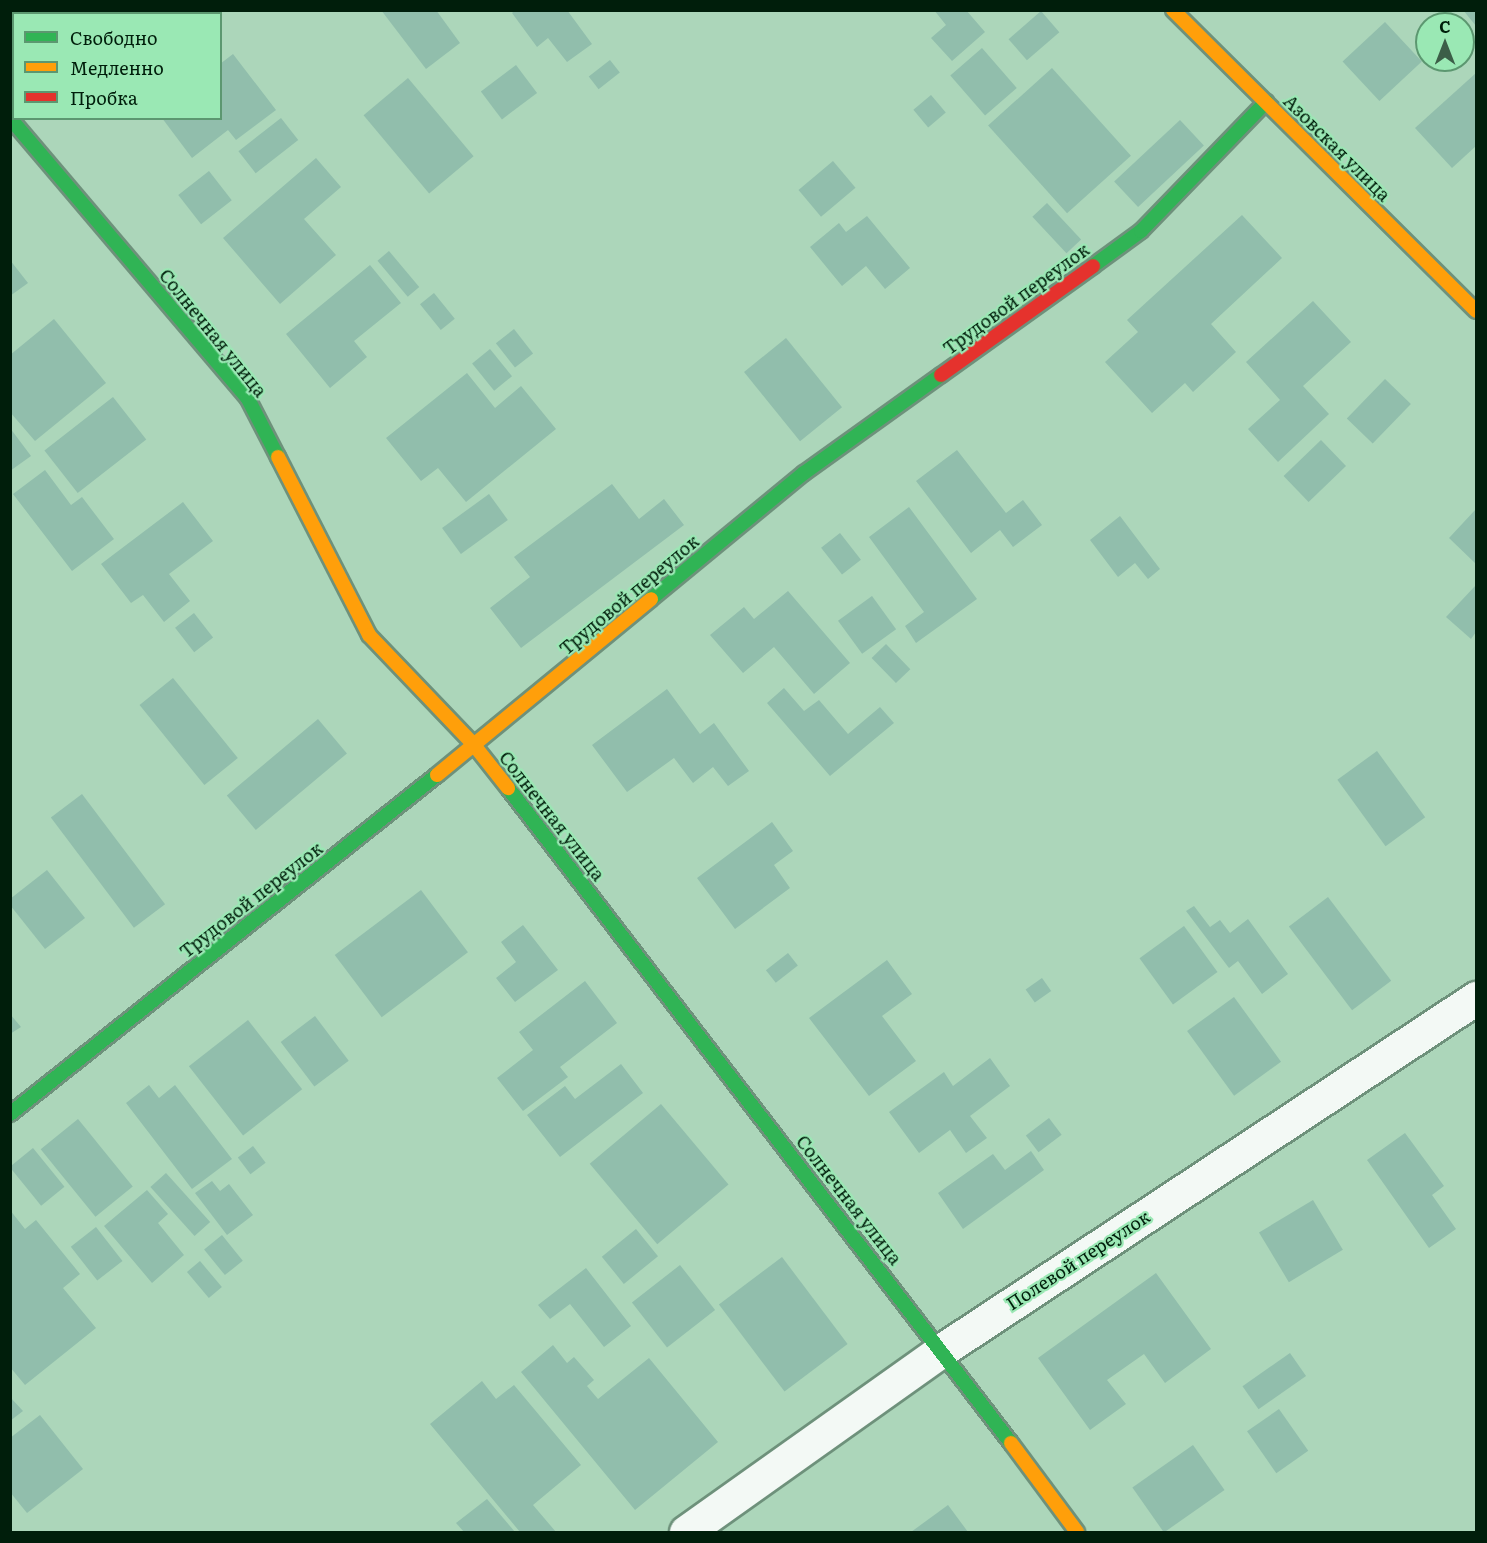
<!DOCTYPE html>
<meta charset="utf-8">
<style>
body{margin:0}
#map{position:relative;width:1487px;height:1543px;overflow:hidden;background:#acd6ba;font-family:Literata,serif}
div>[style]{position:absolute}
.building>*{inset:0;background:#91beac;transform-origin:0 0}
.roads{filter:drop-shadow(2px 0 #6e917b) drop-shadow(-2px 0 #6e917b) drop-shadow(0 2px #6e917b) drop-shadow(0 -2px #6e917b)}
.street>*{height:33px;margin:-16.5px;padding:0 16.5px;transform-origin:16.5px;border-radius:16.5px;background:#f3f9f5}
.fast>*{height:14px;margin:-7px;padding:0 7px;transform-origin:7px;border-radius:7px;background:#30b455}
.slow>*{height:14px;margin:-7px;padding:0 7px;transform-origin:7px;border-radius:7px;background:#ff9f0a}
.jam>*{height:14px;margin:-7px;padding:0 7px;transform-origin:7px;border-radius:7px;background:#e5322d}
span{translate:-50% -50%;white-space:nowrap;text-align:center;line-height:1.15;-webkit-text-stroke:4.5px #9ae8b4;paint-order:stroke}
.street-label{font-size:18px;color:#001e0b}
.frame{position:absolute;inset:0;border:12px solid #001e0b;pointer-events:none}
.legend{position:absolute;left:12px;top:12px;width:210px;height:108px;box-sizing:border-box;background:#9ae8b4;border:2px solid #5c9770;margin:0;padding:8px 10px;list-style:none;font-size:18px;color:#001e0b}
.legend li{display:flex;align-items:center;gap:12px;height:30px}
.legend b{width:30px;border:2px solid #5c9770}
.north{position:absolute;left:1415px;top:12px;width:60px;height:60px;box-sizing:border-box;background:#9ae8b4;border:2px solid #5c9770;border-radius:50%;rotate:0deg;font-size:16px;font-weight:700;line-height:24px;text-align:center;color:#001e0b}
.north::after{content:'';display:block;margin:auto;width:21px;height:27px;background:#3c5e48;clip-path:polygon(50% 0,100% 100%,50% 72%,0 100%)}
</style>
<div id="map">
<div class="building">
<div style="clip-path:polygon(381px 10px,436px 10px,460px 43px,426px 69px)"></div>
<div style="clip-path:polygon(515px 10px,567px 10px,592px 44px,567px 62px,548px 38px,537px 47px,512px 13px)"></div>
<div style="clip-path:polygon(934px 10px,966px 10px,985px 32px,952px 61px,931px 38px,946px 25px)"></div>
<div style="clip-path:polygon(1463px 10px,1476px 10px,1476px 26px)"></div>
<div style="left:1041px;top:11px;width:28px;height:43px;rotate:49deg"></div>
<div style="left:1385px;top:22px;width:54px;height:58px;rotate:47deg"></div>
<div style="left:982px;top:48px;width:53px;height:42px;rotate:49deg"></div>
<div style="clip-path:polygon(233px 54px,276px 110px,236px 140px,228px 130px,192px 158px,162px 118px,220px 118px,220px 64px)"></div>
<div style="left:610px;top:60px;width:16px;height:27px;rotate:52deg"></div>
<div style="left:516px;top:65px;width:35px;height:44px;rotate:53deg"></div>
<div style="left:1052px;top:68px;width:118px;height:86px;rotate:48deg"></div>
<div style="clip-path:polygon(1476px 73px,1476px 146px,1452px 168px,1415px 128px)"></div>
<div style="left:408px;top:78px;width:102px;height:58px;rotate:50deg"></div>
<div style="left:931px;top:95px;width:23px;height:23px;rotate:50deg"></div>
<div style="left:281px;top:118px;width:28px;height:54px;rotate:52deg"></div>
<div style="left:1180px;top:120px;width:35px;height:90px;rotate:47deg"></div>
<div style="clip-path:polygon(316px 158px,341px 187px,304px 219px,336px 255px,280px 304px,223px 238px)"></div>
<div style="left:833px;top:161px;width:35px;height:45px;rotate:50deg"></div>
<div style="left:209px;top:171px;width:37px;height:39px;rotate:52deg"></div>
<div style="left:1047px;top:203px;width:50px;height:20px;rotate:47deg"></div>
<div style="clip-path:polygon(1242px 215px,1282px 258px,1211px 324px,1236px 352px,1193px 392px,1185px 383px,1152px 413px,1105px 362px,1138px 332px,1127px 320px)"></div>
<div style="clip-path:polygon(867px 216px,910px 268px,885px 289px,866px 266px,842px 286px,810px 247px,839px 223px,846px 232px)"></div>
<div style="left:389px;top:251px;width:47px;height:15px;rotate:50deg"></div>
<div style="clip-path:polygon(10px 260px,28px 283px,10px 296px)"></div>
<div style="clip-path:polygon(370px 265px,401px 303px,354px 341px,367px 357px,330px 388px,286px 334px)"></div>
<div style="left:434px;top:293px;width:33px;height:18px;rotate:51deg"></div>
<div style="clip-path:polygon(1313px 301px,1351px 342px,1303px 386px,1329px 414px,1278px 462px,1248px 429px,1280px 400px,1246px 362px)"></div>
<div style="clip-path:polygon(54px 319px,106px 383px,35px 441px,10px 412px,10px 355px)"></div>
<div style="left:514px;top:329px;width:31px;height:23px;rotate:52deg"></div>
<div style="left:786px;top:338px;width:89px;height:54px;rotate:51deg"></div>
<div style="left:490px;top:349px;width:35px;height:23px;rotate:51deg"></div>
<div style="clip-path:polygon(467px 373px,495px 408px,521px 386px,556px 429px,466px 502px,438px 468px,421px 481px,386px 438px)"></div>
<div style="left:1385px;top:379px;width:36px;height:55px;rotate:44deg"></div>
<div style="left:113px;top:397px;width:54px;height:87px;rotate:52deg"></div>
<div style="clip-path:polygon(10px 428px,31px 456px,10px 471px)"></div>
<div style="left:1321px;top:440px;width:36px;height:52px;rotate:46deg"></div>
<div style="clip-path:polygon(957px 450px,1006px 513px,1023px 500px,1042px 525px,1013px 547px,1000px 530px,971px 553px,916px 481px)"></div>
<div style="clip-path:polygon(45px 470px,71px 505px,82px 497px,114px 539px,72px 571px,13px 494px)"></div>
<div style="clip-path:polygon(612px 484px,639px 519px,664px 499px,684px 525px,521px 648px,490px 608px,530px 577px,514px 557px)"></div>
<div style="left:489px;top:494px;width:32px;height:58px;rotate:54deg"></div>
<div style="clip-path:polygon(183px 502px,213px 541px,169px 574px,190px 601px,164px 622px,143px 595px,131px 603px,101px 564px)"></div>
<div style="clip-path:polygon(909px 507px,977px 599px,916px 643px,905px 626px,924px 612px,869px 537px)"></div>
<div style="clip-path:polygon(1476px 509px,1476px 564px,1449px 538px)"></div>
<div style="clip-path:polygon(1120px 516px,1160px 569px,1148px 579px,1135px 563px,1118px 577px,1090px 540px)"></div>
<div style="left:840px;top:533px;width:34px;height:24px;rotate:52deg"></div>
<div style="clip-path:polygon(1476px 585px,1476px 632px,1471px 639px,1446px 617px)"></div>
<div style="clip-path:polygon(788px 591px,850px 663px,814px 694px,774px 647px,743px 673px,710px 635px,744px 607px,754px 619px)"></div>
<div style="left:872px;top:596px;width:41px;height:42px;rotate:54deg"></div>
<div style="left:194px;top:613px;width:31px;height:24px;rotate:52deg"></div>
<div style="left:886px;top:644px;width:35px;height:20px;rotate:46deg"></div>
<div style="left:173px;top:678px;width:103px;height:43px;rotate:51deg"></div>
<div style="clip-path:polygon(784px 688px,804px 711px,819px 700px,848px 734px,880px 707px,894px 723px,830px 776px,767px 703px)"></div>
<div style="clip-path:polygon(667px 689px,700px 734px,714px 723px,749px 771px,728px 786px,713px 767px,693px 783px,674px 758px,627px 792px,592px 745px)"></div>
<div style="left:318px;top:719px;width:45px;height:119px;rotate:50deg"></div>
<div style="left:1377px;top:751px;width:82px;height:49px;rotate:54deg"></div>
<div style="left:82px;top:794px;width:138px;height:39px;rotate:53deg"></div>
<div style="clip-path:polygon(772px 822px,793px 851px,774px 865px,790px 888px,735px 929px,697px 878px)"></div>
<div style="clip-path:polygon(47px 870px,85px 918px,45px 949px,10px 905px,10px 899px)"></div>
<div style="left:421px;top:890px;width:78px;height:108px;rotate:53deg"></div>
<div style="left:1328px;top:897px;width:105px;height:49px;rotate:53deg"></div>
<div style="clip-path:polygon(1194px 906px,1210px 927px,1220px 920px,1230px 933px,1248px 919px,1288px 974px,1262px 994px,1238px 961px,1229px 968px,1186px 911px)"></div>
<div style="clip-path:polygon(523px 925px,558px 970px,515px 1002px,496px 978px,516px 962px,501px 942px)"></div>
<div style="left:1184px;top:926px;width:57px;height:55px;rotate:54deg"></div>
<div style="left:788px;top:953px;width:16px;height:28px;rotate:52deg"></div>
<div style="clip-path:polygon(887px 960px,912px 994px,882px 1016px,916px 1061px,869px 1096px,809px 1018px)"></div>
<div style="left:1042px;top:978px;width:16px;height:20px;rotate:55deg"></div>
<div style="clip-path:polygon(585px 981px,617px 1023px,560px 1067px,568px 1077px,523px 1111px,497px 1078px,533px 1050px,519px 1032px)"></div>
<div style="left:1234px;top:997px;width:80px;height:58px;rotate:54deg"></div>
<div style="clip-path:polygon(10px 1014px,21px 1027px,10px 1034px)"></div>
<div style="left:315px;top:1016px;width:56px;height:43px;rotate:53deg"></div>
<div style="left:248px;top:1020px;width:88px;height:75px;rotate:52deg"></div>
<div style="clip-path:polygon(990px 1058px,1010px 1086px,970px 1116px,987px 1138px,966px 1153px,950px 1130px,919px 1153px,889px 1112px,944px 1072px,953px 1086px)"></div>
<div style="clip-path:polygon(621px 1064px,643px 1093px,560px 1157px,527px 1115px,565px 1086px,575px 1099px)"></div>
<div style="clip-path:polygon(149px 1085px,159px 1098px,175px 1085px,232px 1159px,192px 1189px,126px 1103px)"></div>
<div style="left:661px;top:1104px;width:105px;height:93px;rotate:50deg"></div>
<div style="left:1049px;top:1118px;width:21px;height:29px;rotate:53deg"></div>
<div style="left:78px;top:1119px;width:87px;height:48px;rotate:51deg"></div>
<div style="clip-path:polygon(1405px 1133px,1444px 1186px,1432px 1195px,1456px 1229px,1429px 1248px,1367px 1160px)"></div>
<div style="left:253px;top:1146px;width:21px;height:19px;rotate:53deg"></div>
<div style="left:33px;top:1148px;width:50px;height:30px;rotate:51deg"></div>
<div style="clip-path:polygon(1031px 1151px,1044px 1170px,963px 1229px,938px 1193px,993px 1154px,1005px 1170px)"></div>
<div style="left:166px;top:1173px;width:66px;height:21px;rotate:48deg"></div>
<div style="clip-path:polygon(212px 1181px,220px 1191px,229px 1184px,253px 1215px,227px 1235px,195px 1193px)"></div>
<div style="clip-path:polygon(147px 1190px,168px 1214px,158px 1223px,184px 1255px,152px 1283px,104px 1226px)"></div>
<div style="left:1313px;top:1200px;width:58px;height:63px;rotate:59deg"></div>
<div style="clip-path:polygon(10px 1210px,25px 1229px,36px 1220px,80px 1274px,63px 1288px,96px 1328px,25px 1385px,10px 1367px)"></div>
<div style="left:96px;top:1227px;width:43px;height:32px;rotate:52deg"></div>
<div style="left:636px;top:1229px;width:35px;height:44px;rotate:51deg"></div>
<div style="left:222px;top:1235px;width:33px;height:23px;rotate:51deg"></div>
<div style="left:782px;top:1257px;width:109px;height:79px;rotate:53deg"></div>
<div style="left:200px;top:1261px;width:34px;height:17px;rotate:50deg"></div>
<div style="left:680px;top:1265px;width:57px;height:61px;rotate:52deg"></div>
<div style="clip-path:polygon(586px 1268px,631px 1326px,604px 1347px,570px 1304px,550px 1319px,538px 1305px)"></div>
<div style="clip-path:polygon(1156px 1273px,1211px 1349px,1165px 1383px,1144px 1354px,1107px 1380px,1126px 1404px,1090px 1430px,1038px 1358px)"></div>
<div style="clip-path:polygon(553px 1345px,567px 1363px,574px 1357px,594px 1380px,587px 1386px,598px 1399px,649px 1358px,718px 1442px,635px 1510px,521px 1372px)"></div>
<div style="left:1290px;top:1353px;width:28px;height:58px;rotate:55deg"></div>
<div style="clip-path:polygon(482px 1381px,496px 1399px,514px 1385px,581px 1465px,533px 1505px,556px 1532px,520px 1532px,430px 1424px)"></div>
<div style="clip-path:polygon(10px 1397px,23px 1411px,10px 1421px)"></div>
<div style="left:1279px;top:1409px;width:51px;height:39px;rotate:55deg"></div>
<div style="clip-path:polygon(40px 1415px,83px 1469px,27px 1513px,10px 1492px,10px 1438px)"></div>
<div style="left:1193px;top:1445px;width:55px;height:74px;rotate:55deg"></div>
<div style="clip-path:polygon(487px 1499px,515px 1532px,464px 1532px,456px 1523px)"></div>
<div style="clip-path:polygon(948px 1505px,968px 1532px,911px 1532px)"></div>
</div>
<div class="roads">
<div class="street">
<div style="left:144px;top:14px;width:6px;rotate:-45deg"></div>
<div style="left:686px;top:1532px;width:314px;rotate:-35.4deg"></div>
<div style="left:942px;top:1350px;width:640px;rotate:-33.39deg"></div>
</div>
<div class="fast">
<div style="left:10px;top:118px;width:366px;rotate:49.7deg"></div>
<div style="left:247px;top:397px;width:68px;rotate:62.7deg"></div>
<div style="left:1093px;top:266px;width:59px;rotate:-36.1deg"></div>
<div style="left:1141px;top:231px;width:180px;rotate:-45.9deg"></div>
<div style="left:651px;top:599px;width:198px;rotate:-39.5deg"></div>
<div style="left:804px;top:473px;width:168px;rotate:-35.6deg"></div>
<div style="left:508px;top:788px;width:826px;rotate:52.48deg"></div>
<div style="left:10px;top:1114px;width:545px;rotate:-38.45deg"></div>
</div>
<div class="slow">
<div style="left:1173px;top:10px;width:427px;rotate:44.8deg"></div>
<div style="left:278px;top:457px;width:200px;rotate:62.9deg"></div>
<div style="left:369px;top:635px;width:152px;rotate:46.3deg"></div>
<div style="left:474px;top:745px;width:55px;rotate:51.7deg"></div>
<div style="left:437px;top:775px;width:277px;rotate:-39.4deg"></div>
<div style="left:1011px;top:1443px;width:111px;rotate:53.4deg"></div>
</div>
<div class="jam">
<div style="left:941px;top:375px;width:187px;rotate:-35.6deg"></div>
</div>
</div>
<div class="street-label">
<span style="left:1337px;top:148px;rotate:45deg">Азовская улица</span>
<span style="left:1016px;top:299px;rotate:-36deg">Трудовой переулок</span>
<span style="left:213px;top:333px;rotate:51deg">Солнечная улица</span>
<span style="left:629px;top:595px;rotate:-40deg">Трудовой переулок</span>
<span style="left:552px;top:816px;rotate:52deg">Солнечная улица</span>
<span style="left:251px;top:900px;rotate:-38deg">Трудовой переулок</span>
<span style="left:849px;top:1200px;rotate:52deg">Солнечная улица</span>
<span style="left:1078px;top:1260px;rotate:-33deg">Полевой переулок</span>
</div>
<div class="frame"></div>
<ul class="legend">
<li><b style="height:8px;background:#30b455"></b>Свободно</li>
<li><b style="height:8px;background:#ff9f0a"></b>Медленно</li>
<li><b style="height:8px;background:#e5322d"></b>Пробка</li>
</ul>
<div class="north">С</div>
</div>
